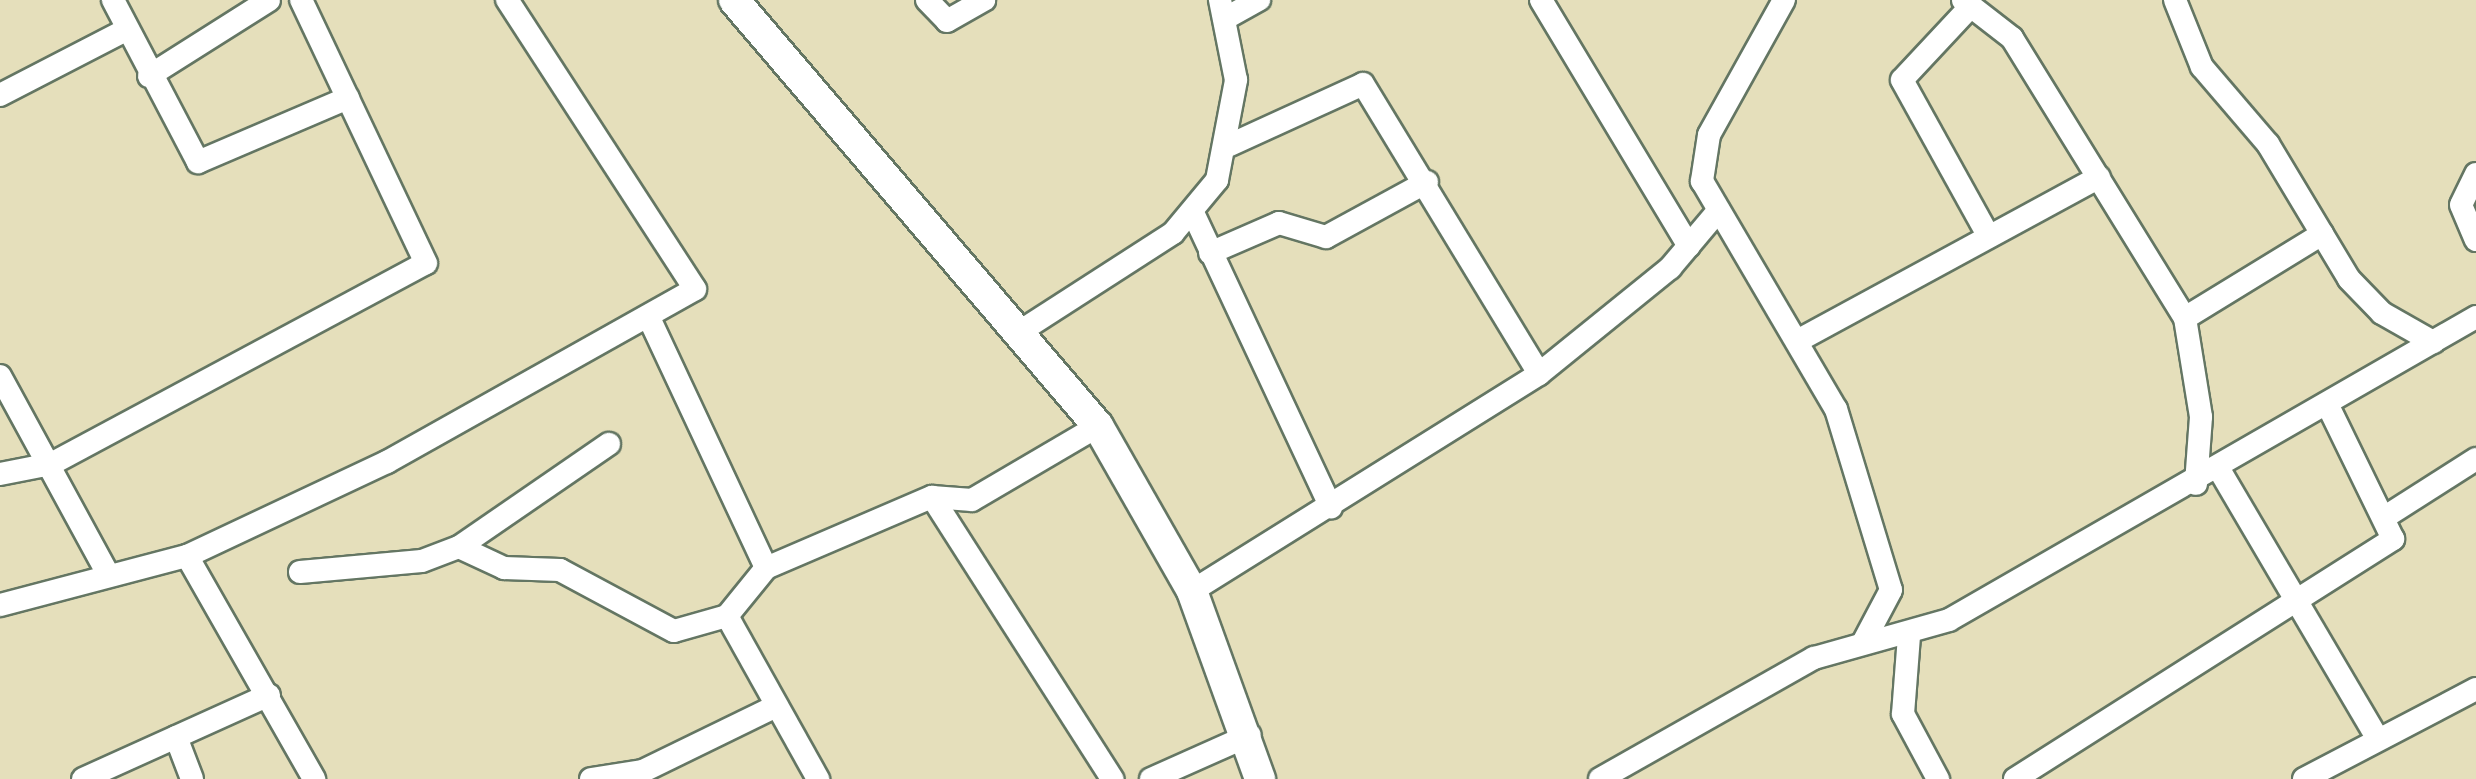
<!DOCTYPE html>
<style>
body{margin:0}
#map{position:relative;width:2476px;height:779px;overflow:hidden;background:#e5dfbb;font-family:Vollkorn,serif}
div>[style]{position:absolute}
.roads{filter:drop-shadow(2px 0 #647663) drop-shadow(-2px 0 #647663) drop-shadow(0 2px #647663) drop-shadow(0 -2px #647663)}
.minor>*{height:22px;margin:-11px;padding:0 11px;transform-origin:11px;border-radius:11px;background:#fff}
.tertiary>*{height:30px;margin:-15px;padding:0 15px;transform-origin:15px;border-radius:15px;background:#fff}
span{translate:-50% -50%;white-space:nowrap;text-align:center;line-height:1.15;-webkit-text-stroke:9px #f7f3e8;paint-order:stroke}
</style>
<div id="map">
<div class="roads">
<div class="minor">
<div style="left:113px;top:0;width:183px;rotate:62.3deg"></div>
<div style="left:198px;top:162px;width:163px;rotate:-23.1deg"></div>
<div style="left:927px;top:0;width:29px;rotate:46deg"></div>
<div style="left:947px;top:21px;width:43px;rotate:-29.6deg"></div>
<div style="left:1541px;top:0;width:287px;rotate:59deg"></div>
<div style="left:1784px;top:0;width:154px;rotate:119.1deg"></div>
<div style="left:1709px;top:135px;width:47px;rotate:98.7deg"></div>
<div style="left:1702px;top:181px;width:264px;rotate:59.6deg"></div>
<div style="left:1836px;top:409px;width:189px;rotate:73.1deg"></div>
<div style="left:1891px;top:590px;width:58px;rotate:117.9deg"></div>
<div style="left:1963px;top:0;width:62px;rotate:37.8deg"></div>
<div style="left:2012px;top:38px;width:329px;rotate:58.3deg"></div>
<div style="left:2185px;top:318px;width:100px;rotate:80.8deg"></div>
<div style="left:2201px;top:417px;width:67px;rotate:94.3deg"></div>
<div style="left:2175px;top:0;width:72px;rotate:68.1deg"></div>
<div style="left:2202px;top:67px;width:101px;rotate:49.4deg"></div>
<div style="left:2268px;top:144px;width:157px;rotate:59deg"></div>
<div style="left:2349px;top:279px;width:47px;rotate:45.9deg"></div>
<div style="left:2382px;top:313px;width:59px;rotate:29.6deg"></div>
<div style="left:1971px;top:6px;width:101px;rotate:133deg"></div>
<div style="left:1902px;top:80px;width:179px;rotate:61deg"></div>
<div style="left:1226px;top:18px;width:38px;rotate:-29deg"></div>
<div style="left:149px;top:76px;width:142px;rotate:-32.3deg"></div>
<div style="left:0;top:95px;width:140px;rotate:-27.3deg"></div>
<div style="left:1230px;top:145px;width:146px;rotate:-24.6deg"></div>
<div style="left:1363px;top:84px;width:339px;rotate:58.7deg"></div>
<div style="left:2476px;top:174px;width:34px;rotate:116deg"></div>
<div style="left:2461px;top:205px;width:38px;rotate:67deg"></div>
<div style="left:1194px;top:215px;width:323px;rotate:64.9deg"></div>
<div style="left:1210px;top:253px;width:75px;rotate:-23.5deg"></div>
<div style="left:1279px;top:223px;width:49px;rotate:16.6deg"></div>
<div style="left:1326px;top:237px;width:115px;rotate:-28.6deg"></div>
<div style="left:2185px;top:318px;width:161px;rotate:-31.5deg"></div>
<div style="left:650px;top:320px;width:274px;rotate:64.9deg"></div>
<div style="left:766px;top:568px;width:62px;rotate:129.1deg"></div>
<div style="left:727px;top:616px;width:187px;rotate:60.8deg"></div>
<div style="left:1024px;top:329px;width:177px;rotate:-32.8deg"></div>
<div style="left:1173px;top:233px;width:69px;rotate:-50.3deg"></div>
<div style="left:1217px;top:180px;width:102px;rotate:-79.2deg"></div>
<div style="left:1236px;top:80px;width:82px;rotate:-101.3deg"></div>
<div style="left:1801px;top:339px;width:339px;rotate:-28.5deg"></div>
<div style="left:0;top:376px;width:226px;rotate:61.4deg"></div>
<div style="left:2220px;top:471px;width:308px;rotate:59.5deg"></div>
<div style="left:0;top:474px;width:52px;rotate:-11.1deg"></div>
<div style="left:51px;top:464px;width:425px;rotate:-28.2deg"></div>
<div style="left:426px;top:263px;width:291px;rotate:-115.4deg"></div>
<div style="left:932px;top:497px;width:335px;rotate:57.4deg"></div>
<div style="left:2388px;top:515px;width:104px;rotate:-32.5deg"></div>
<div style="left:459px;top:547px;width:50px;rotate:25deg"></div>
<div style="left:504px;top:568px;width:56px;rotate:2deg"></div>
<div style="left:560px;top:570px;width:129px;rotate:28.2deg"></div>
<div style="left:674px;top:631px;width:55px;rotate:-15.8deg"></div>
<div style="left:187px;top:556px;width:257px;rotate:60.3deg"></div>
<div style="left:766px;top:568px;width:181px;rotate:-23.2deg"></div>
<div style="left:932px;top:497px;width:40px;rotate:4.3deg"></div>
<div style="left:972px;top:500px;width:146px;rotate:-30.4deg"></div>
<div style="left:300px;top:572px;width:122px;rotate:-5.2deg"></div>
<div style="left:422px;top:561px;width:40px;rotate:-21deg"></div>
<div style="left:459px;top:547px;width:182px;rotate:-34.5deg"></div>
<div style="left:1192px;top:591px;width:409px;rotate:-32deg"></div>
<div style="left:1539px;top:374px;width:169px;rotate:-39deg"></div>
<div style="left:1670px;top:268px;width:75px;rotate:-49.9deg"></div>
<div style="left:0;top:605px;width:193px;rotate:-14.7deg"></div>
<div style="left:187px;top:556px;width:221px;rotate:-25.2deg"></div>
<div style="left:387px;top:462px;width:353px;rotate:-29.3deg"></div>
<div style="left:695px;top:289px;width:345px;rotate:-123deg"></div>
<div style="left:1909px;top:636px;width:78px;rotate:94.4deg"></div>
<div style="left:1903px;top:714px;width:74px;rotate:61.7deg"></div>
<div style="left:176px;top:737px;width:45px;rotate:69.1deg"></div>
<div style="left:83px;top:779px;width:204px;rotate:-24.3deg"></div>
<div style="left:591px;top:779px;width:53px;rotate:-8.7deg"></div>
<div style="left:643px;top:771px;width:148px;rotate:-26deg"></div>
<div style="left:1151px;top:779px;width:108px;rotate:-24deg"></div>
<div style="left:1600px;top:779px;width:246px;rotate:-29.5deg"></div>
<div style="left:1814px;top:658px;width:140px;rotate:-15.7deg"></div>
<div style="left:1949px;top:620px;width:608px;rotate:-29.9deg"></div>
<div style="left:2015px;top:779px;width:448px;rotate:-32.4deg"></div>
<div style="left:2393px;top:539px;width:148px;rotate:-116deg"></div>
<div style="left:2304px;top:779px;width:194px;rotate:-27.6deg"></div>
</div>
<div class="tertiary">
<div style="left:734px;top:0;width:560px;rotate:49.49deg"></div>
<div style="left:1098px;top:426px;width:190px;rotate:60.3deg"></div>
<div style="left:1192px;top:591px;width:200px;rotate:70.1deg"></div>
</div>
</div>
</div>
